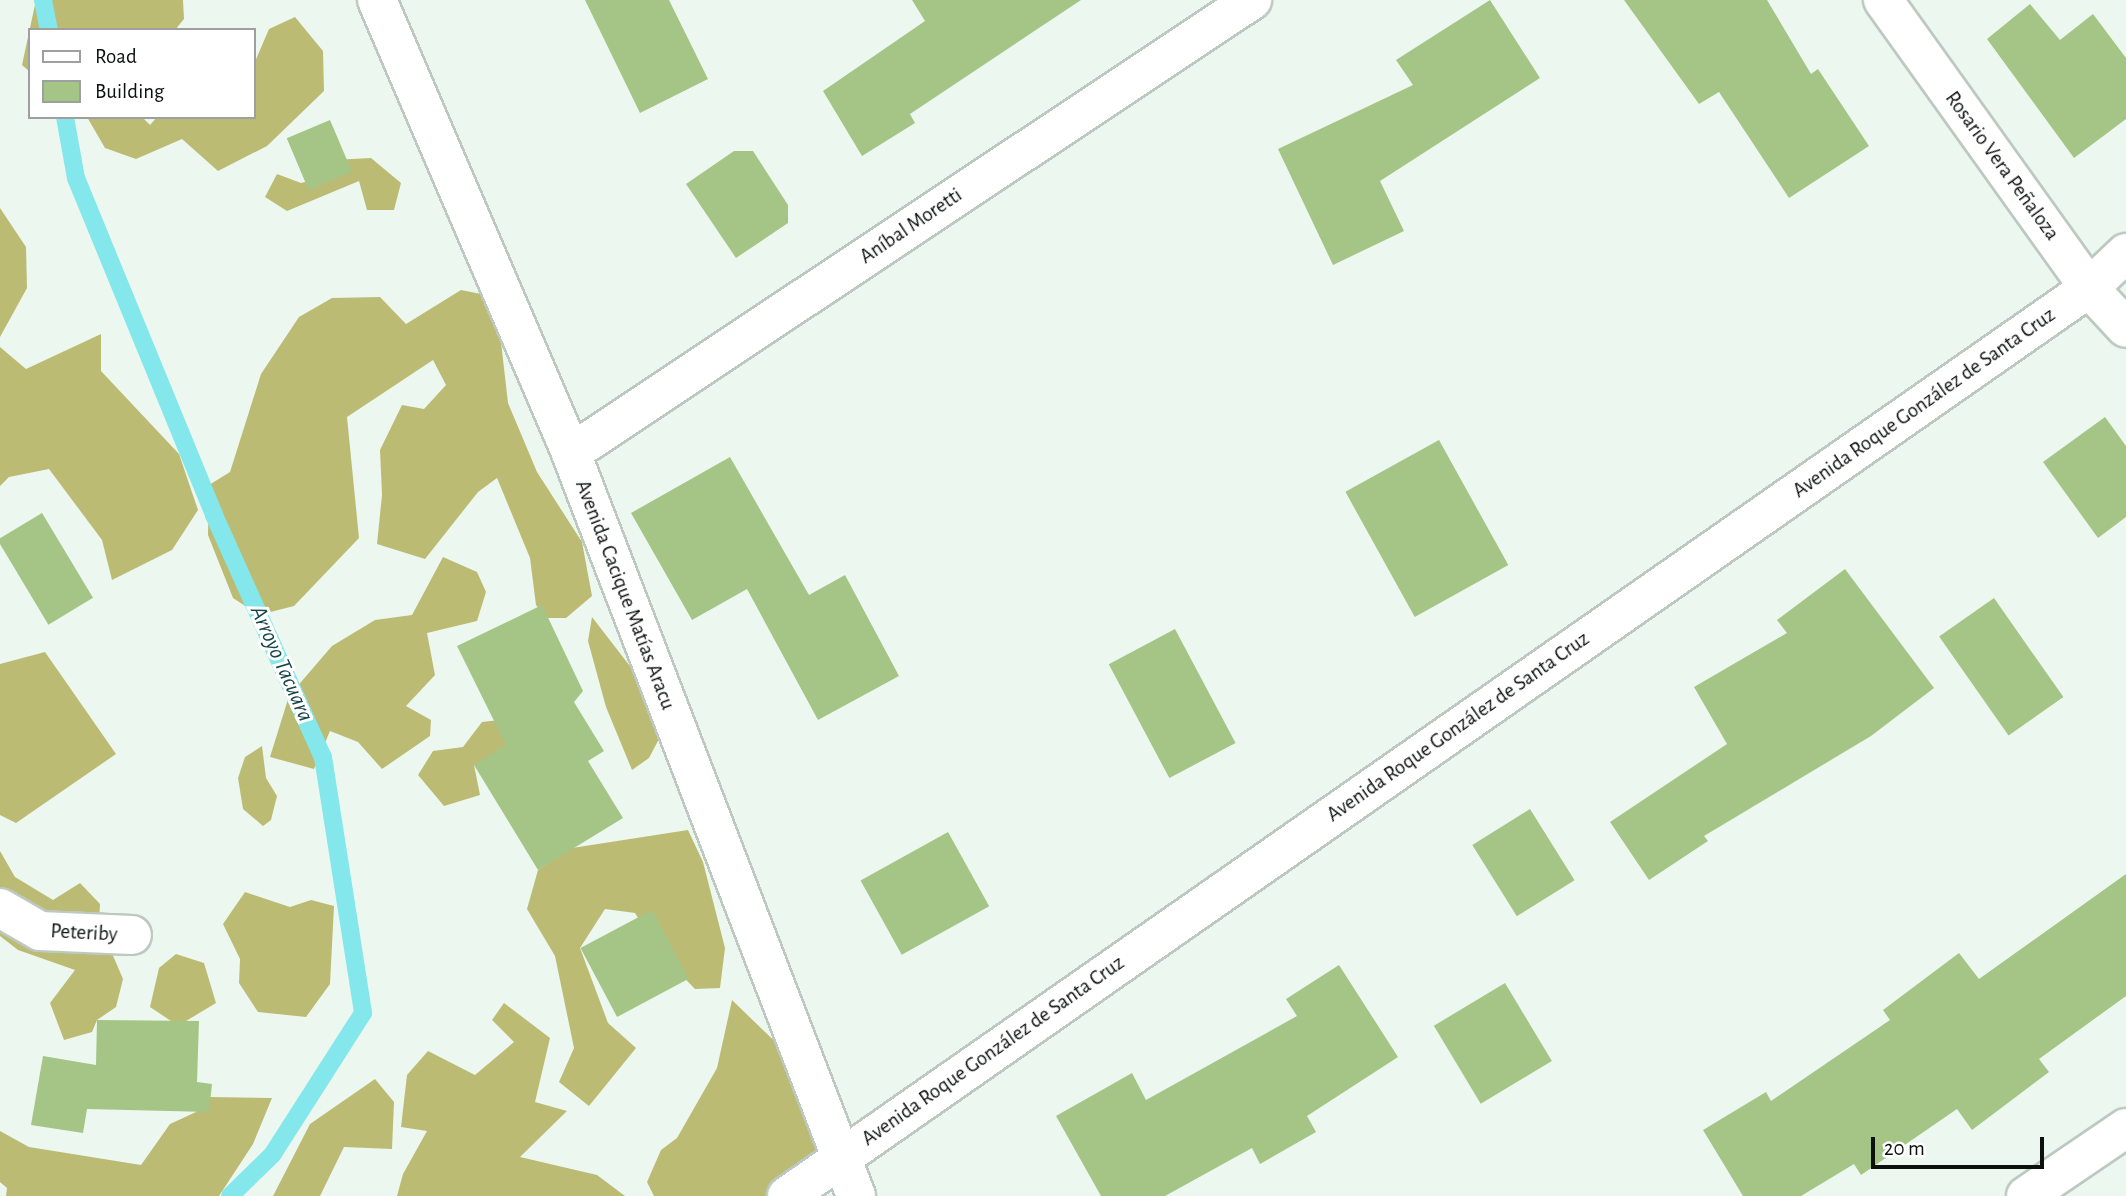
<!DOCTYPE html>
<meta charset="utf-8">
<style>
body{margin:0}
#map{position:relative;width:2126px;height:1196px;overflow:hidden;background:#ecf8ef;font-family:"Alegreya Sans",sans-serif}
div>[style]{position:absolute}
.forest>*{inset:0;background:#bcbb73}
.stream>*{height:18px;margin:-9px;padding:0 9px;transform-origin:9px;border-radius:9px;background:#83e7ec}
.building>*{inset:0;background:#a4c585;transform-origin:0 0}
.roads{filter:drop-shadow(2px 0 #bdc9c0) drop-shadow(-2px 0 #bdc9c0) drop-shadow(0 2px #bdc9c0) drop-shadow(0 -2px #bdc9c0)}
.minor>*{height:38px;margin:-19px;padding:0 19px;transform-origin:19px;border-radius:19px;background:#fff}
.secondary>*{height:38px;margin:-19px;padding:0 19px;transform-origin:19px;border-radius:19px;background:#fff}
span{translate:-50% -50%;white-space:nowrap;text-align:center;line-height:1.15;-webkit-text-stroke:6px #fff;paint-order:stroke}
.street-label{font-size:21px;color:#0d110e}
.water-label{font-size:23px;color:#174548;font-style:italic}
.legend{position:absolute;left:28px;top:28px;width:228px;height:91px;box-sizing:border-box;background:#fff;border:2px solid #9ea09f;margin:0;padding:9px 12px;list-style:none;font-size:21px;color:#0d110e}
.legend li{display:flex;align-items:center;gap:14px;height:35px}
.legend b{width:35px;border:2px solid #9ea09f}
.scale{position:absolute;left:1871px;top:1137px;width:173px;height:32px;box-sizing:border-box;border:4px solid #0d110e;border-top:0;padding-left:9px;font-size:21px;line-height:24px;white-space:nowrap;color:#0d110e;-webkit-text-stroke:5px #fff;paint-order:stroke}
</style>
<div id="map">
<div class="forest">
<div style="clip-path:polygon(36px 0,183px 0,184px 19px,175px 30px,30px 30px,30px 72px,22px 65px)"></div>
<div style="clip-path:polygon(295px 17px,323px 51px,324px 91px,267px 146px,218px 171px,182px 139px,136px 159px,105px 148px,87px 117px,142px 117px,150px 125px,157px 117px,254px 117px,254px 64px,269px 29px)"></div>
<div style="clip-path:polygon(371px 158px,401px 183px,394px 210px,367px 210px,359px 181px,287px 211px,265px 197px,277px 174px,301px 183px,327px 176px,333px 160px)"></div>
<div style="clip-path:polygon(0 208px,26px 247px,27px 288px,0 337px)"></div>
<div style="clip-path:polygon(461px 290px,481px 294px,497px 307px,508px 403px,537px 472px,582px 542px,592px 596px,566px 618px,547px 618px,536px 605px,530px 558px,497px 478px,478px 492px,425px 559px,377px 544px,382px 495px,380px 450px,402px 405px,424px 409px,446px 385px,433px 360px,347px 417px,359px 538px,294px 606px,259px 615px,233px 598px,208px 535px,209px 485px,230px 472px,261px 374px,299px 317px,332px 298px,380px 297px,406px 324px)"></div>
<div style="clip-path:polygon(101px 334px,101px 371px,179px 454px,198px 510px,172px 550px,112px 580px,102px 540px,49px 469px,9px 477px,0 486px,0 347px,26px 369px)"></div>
<div style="clip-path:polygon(443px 557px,477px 572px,486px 592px,477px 621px,427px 633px,435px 675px,406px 706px,431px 720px,430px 736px,382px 769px,358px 742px,330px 731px,314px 769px,270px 757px,289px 696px,332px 646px,375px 620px,412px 615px)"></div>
<div style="clip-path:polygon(592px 617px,636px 674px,660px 737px,649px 758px,632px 770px,606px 707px,588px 641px)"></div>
<div style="clip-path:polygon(45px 652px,116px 754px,16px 823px,0 815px,0 664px)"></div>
<div style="clip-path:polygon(533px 716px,550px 745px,474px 765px,480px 795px,444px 806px,418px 775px,433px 751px,463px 747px,482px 722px)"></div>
<div style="clip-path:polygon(262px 746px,266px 778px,277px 796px,271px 820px,263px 826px,243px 809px,238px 778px,245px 757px)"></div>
<div style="clip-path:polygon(688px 830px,703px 862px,725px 948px,720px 988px,695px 989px,659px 952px,635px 913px,605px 909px,580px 948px,608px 1023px,636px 1048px,589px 1106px,559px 1082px,574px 1048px,555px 956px,527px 909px,538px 870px,572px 848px)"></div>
<div style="clip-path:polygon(0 851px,15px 877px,53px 900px,80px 883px,100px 904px,99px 923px,123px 979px,116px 1007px,97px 1020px,92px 1032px,64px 1040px,50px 1003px,75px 970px,18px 950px,0 936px)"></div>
<div style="clip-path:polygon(245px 892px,290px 907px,311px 900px,334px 906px,330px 984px,306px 1017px,258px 1012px,239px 983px,240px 959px,223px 924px)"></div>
<div style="clip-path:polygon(176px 954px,204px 963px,216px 1003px,186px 1021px,171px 1021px,150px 1007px,159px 968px)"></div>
<div style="clip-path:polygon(732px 1000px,800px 1066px,820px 1176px,804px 1196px,654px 1196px,647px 1182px,661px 1150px,677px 1138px,717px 1068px)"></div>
<div style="clip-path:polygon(504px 1003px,550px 1038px,535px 1102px,567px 1111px,520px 1157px,597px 1175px,625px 1196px,397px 1196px,403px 1174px,427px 1131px,401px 1127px,407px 1075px,428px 1051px,475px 1075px,514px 1042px,492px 1020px)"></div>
<div style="clip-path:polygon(375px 1079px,394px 1102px,392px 1149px,344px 1147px,320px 1196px,273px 1196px,310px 1124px)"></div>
<div style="clip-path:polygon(209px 1097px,272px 1098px,253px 1144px,219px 1196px,6px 1196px,7px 1188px,0 1182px,0 1131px,29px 1147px,141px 1165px,170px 1124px,196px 1112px)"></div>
</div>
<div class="stream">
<div style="left:43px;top:0;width:31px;rotate:79deg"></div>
<div style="left:65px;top:117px;width:62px;rotate:79.8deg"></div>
<div style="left:76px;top:178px;width:364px;rotate:67.7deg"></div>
<div style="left:214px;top:515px;width:265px;rotate:65.8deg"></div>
<div style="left:323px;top:757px;width:259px;rotate:81.1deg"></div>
<div style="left:363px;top:1013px;width:167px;rotate:122.6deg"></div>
<div style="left:273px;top:1154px;width:60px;rotate:135.7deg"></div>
</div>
<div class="building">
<div style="clip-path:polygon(585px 0,669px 0,708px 79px,640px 113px)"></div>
<div style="clip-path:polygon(912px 0,1081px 0,910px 114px,915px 123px,862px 156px,823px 91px,925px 21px)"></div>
<div style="clip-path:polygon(1490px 0,1540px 78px,1380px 181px,1404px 231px,1333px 265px,1278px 149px,1413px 85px,1396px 60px)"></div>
<div style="clip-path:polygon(1624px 0,1767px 0,1811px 74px,1818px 69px,1869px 146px,1789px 198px,1719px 92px,1699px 104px)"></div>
<div style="clip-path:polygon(2030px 4px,2060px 40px,2093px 14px,2126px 58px,2126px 119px,2074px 158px,1987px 39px)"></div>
<div style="left:330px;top:120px;width:56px;height:47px;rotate:67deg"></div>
<div style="clip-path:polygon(734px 151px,753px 151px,788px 205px,788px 223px,736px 258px,686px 184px)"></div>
<div style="clip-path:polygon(2105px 417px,2126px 446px,2126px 517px,2098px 538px,2043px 462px)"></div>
<div style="left:1439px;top:440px;width:143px;height:107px;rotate:61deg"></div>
<div style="clip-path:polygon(730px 457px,809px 595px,845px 575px,899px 676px,818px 720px,747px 589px,692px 620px,631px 513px)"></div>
<div style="left:42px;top:513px;width:99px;height:52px;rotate:59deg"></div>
<div style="clip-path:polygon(1845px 569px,1934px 688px,1871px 736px,1704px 836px,1708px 841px,1649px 880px,1610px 822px,1727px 744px,1694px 687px,1787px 633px,1777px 620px)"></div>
<div style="left:1994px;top:598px;width:121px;height:67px;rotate:55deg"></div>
<div style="clip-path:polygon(542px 605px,583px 691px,574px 702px,604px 751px,588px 761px,623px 818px,538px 870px,474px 765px,506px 745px,457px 646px)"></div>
<div style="left:1175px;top:629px;width:129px;height:75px;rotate:62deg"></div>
<div style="left:1530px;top:809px;width:84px;height:68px;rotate:58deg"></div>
<div style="left:948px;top:832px;width:85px;height:100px;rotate:61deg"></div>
<div style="clip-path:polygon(2126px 874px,2126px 996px,2039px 1059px,2049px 1072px,1972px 1130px,1957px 1109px,1861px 1175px,1854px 1164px,1801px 1196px,1743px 1196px,1703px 1130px,1766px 1092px,1771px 1101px,1890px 1020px,1883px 1010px,1959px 953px,1979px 979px)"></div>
<div style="left:652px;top:910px;width:78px;height:81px;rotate:62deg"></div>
<div style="clip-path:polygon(1339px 965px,1398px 1057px,1307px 1116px,1316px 1132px,1260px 1164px,1252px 1148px,1165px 1196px,1101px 1196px,1056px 1116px,1132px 1073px,1146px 1100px,1297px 1016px,1286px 999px)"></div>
<div style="left:1505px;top:983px;width:91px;height:83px;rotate:59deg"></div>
<div style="clip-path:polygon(97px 1020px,199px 1021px,197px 1082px,212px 1084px,209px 1112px,87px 1109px,83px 1133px,31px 1125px,43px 1056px,96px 1065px)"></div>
</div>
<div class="roads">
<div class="minor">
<div style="left:377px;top:0;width:493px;rotate:66.8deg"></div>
<div style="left:571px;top:453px;width:796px;rotate:69.01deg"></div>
<div style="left:1883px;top:0;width:354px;rotate:54.4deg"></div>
<div style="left:2089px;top:288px;width:54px;rotate:47.2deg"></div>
<div style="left:571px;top:453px;width:818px;rotate:-33.63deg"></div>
<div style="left:0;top:908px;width:46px;rotate:29.9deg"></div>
<div style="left:40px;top:931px;width:92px;rotate:2.5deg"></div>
<div style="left:2026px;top:1196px;width:121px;rotate:-34.2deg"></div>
</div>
<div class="secondary">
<div style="left:787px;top:1196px;width:1587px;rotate:-34.89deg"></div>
<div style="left:2089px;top:288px;width:51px;rotate:-43.4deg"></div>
</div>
</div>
<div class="street-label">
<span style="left:2002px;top:166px;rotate:54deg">Rosario Vera Peñaloza</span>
<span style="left:911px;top:226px;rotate:-34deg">Aníbal Moretti</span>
<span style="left:1924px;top:403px;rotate:-35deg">Avenida Roque González de Santa Cruz</span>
<span style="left:625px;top:595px;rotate:69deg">Avenida Cacique Matías Aracu</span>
<span style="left:1458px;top:727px;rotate:-35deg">Avenida Roque González de Santa Cruz</span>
<span style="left:84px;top:933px;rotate:3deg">Peteriby</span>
<span style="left:993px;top:1051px;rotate:-35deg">Avenida Roque González de Santa Cruz</span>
</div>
<div class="water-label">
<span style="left:281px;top:664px;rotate:66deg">Arroyo Tacuara</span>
</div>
<ul class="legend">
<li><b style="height:9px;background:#fff"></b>Road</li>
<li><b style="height:19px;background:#a4c585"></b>Building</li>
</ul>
<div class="scale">20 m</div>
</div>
